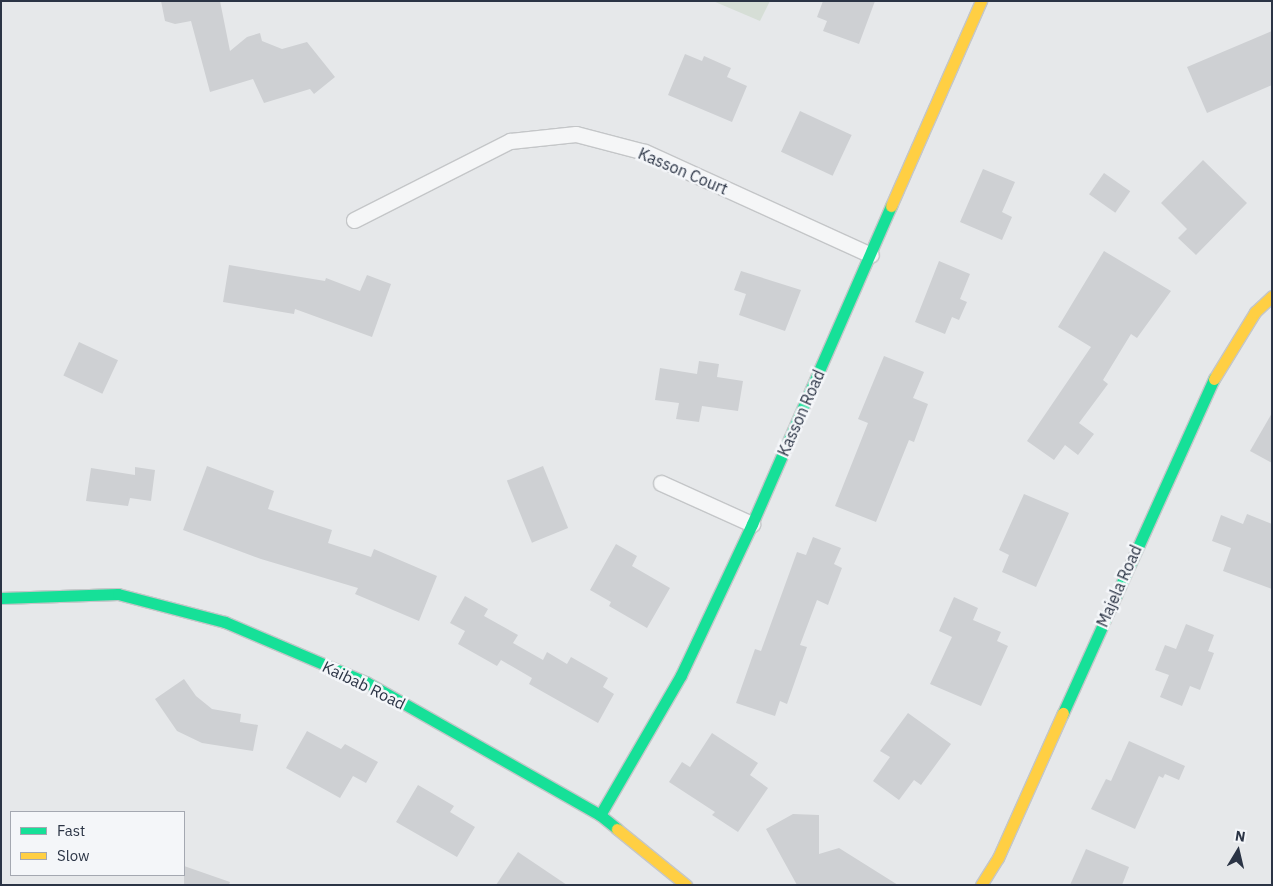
<!DOCTYPE html>
<style>
body{margin:0}
#map{position:relative;width:1273px;height:886px;overflow:hidden;background:#e6e8ea;font-family:"IBM Plex Sans",sans-serif}
div>[style]{position:absolute}
.green>*{inset:0;background:#d6ded6}
.building>*{inset:0;background:#ced0d3;transform-origin:0 0}
.roads{filter:drop-shadow(1px 0 #c4c6c8) drop-shadow(-1px 0 #c4c6c8) drop-shadow(0 1px #c4c6c8) drop-shadow(0 -1px #c4c6c8)}
.street>*{height:15px;margin:-7.5px;padding:0 7.5px;transform-origin:7.5px;border-radius:7.5px;background:#f5f6f7}
.fast>*{height:11px;margin:-5.5px;padding:0 5.5px;transform-origin:5.5px;border-radius:5.5px;background:#16e098}
.slow>*{height:11px;margin:-5.5px;padding:0 5.5px;transform-origin:5.5px;border-radius:5.5px;background:#ffcf43}
span{translate:-50% -50%;white-space:nowrap;text-align:center;line-height:1.15;-webkit-text-stroke:5px #f4f6f9;paint-order:stroke}
.street-label{font-size:16px;color:#2b3445}
.frame{position:absolute;inset:0;border:2px solid #2b3445;pointer-events:none}
.legend{position:absolute;left:10px;top:811px;width:175px;height:65px;box-sizing:border-box;background:#f4f6f9;border:1px solid #a4a8b1;margin:0;padding:6px 9px;list-style:none;font-size:15px;color:#2b3445}
.legend li{display:flex;align-items:center;gap:10px;height:25px}
.legend b{width:25px;border:1px solid #a4a8b1}
.north{position:absolute;left:1213px;top:826px;width:50px;height:50px;-webkit-text-stroke:4px #f4f6f9;paint-order:stroke;rotate:9deg;font-size:14px;font-weight:700;line-height:20px;text-align:center;color:#2b3445}
.north::after{content:'';display:block;margin:auto;width:18px;height:22px;background:#2b3445;clip-path:polygon(50% 0,100% 100%,50% 72%,0 100%)}
</style>
<div id="map">
<div class="green">
<div style="clip-path:polygon(713px 1px,770px 1px,760px 21px)"></div>
</div>
<div class="building">
<div style="clip-path:polygon(161px 1px,220px 1px,230px 51px,247px 37px,260px 33px,262px 41px,282px 49px,307px 42px,335px 77px,314px 94px,310px 89px,264px 103px,253px 79px,210px 92px,191px 21px,175px 24px,165px 21px)"></div>
<div style="clip-path:polygon(823px 1px,875px 1px,859px 44px,823px 31px,827px 21px,817px 17px)"></div>
<div style="clip-path:polygon(1272px 31px,1272px 85px,1207px 113px,1187px 67px)"></div>
<div style="clip-path:polygon(685px 54px,702px 61px,704px 56px,731px 68px,727px 77px,747px 86px,732px 122px,668px 95px)"></div>
<div style="left:800px;top:111px;width:57px;height:45px;rotate:25deg"></div>
<div style="clip-path:polygon(1203px 160px,1247px 203px,1196px 255px,1178px 238px,1187px 229px,1161px 203px)"></div>
<div style="clip-path:polygon(983px 169px,1015px 182px,1002px 212px,1012px 217px,1002px 240px,960px 222px)"></div>
<div style="left:1104px;top:173px;width:32px;height:26px;rotate:35deg"></div>
<div style="clip-path:polygon(1104px 251px,1171px 291px,1137px 338px,1131px 334px,1103px 380px,1108px 384px,1079px 423px,1094px 434px,1078px 455px,1065px 445px,1054px 460px,1027px 441px,1091px 347px,1058px 327px)"></div>
<div style="clip-path:polygon(939px 261px,970px 274px,960px 299px,967px 302px,959px 320px,952px 317px,945px 334px,915px 322px)"></div>
<div style="clip-path:polygon(229px 265px,325px 281px,326px 278px,360px 291px,367px 275px,391px 284px,372px 337px,295px 309px,294px 314px,223px 302px)"></div>
<div style="clip-path:polygon(741px 271px,801px 290px,785px 331px,739px 315px,746px 294px,734px 290px)"></div>
<div style="left:79px;top:342px;width:43px;height:37px;rotate:25deg"></div>
<div style="clip-path:polygon(884px 356px,924px 372px,913px 398px,928px 404px,914px 442px,909px 440px,876px 522px,835px 506px,868px 423px,858px 419px)"></div>
<div style="clip-path:polygon(699px 361px,719px 364px,717px 377px,743px 381px,738px 411px,702px 406px,699px 422px,676px 419px,679px 403px,655px 400px,660px 368px,697px 374px)"></div>
<div style="clip-path:polygon(1272px 413px,1272px 463px,1250px 451px)"></div>
<div style="clip-path:polygon(207px 466px,274px 491px,268px 509px,332px 530px,328px 543px,371px 557px,374px 549px,437px 576px,419px 621px,355px 594px,358px 588px,261px 559px,183px 530px)"></div>
<div style="left:543px;top:466px;width:67px;height:39px;rotate:68deg"></div>
<div style="clip-path:polygon(135px 467px,155px 470px,151px 501px,130px 498px,128px 506px,86px 501px,91px 468px,135px 475px)"></div>
<div style="clip-path:polygon(1024px 494px,1069px 513px,1036px 587px,1002px 572px,1009px 555px,999px 550px)"></div>
<div style="clip-path:polygon(1247px 514px,1272px 524px,1272px 589px,1223px 571px,1231px 548px,1212px 541px,1221px 515px,1243px 524px)"></div>
<div style="clip-path:polygon(813px 537px,841px 548px,834px 564px,842px 568px,828px 605px,817px 600px,800px 645px,807px 647px,787px 704px,780px 701px,775px 716px,736px 703px,755px 649px,761px 651px,797px 552px,806px 555px)"></div>
<div style="clip-path:polygon(616px 544px,637px 556px,632px 566px,670px 588px,647px 628px,609px 606px,611px 602px,590px 590px)"></div>
<div style="clip-path:polygon(465px 596px,488px 609px,484px 616px,518px 635px,513px 643px,543px 660px,547px 652px,567px 664px,571px 657px,608px 678px,603px 687px,614px 694px,598px 723px,529px 684px,532px 678px,501px 660px,497px 666px,458px 644px,465px 631px,450px 623px)"></div>
<div style="clip-path:polygon(954px 597px,978px 608px,973px 620px,1001px 632px,997px 641px,1008px 646px,981px 706px,930px 684px,952px 637px,939px 631px)"></div>
<div style="clip-path:polygon(1186px 624px,1214px 635px,1208px 651px,1214px 653px,1200px 690px,1190px 686px,1182px 706px,1160px 697px,1169px 675px,1155px 670px,1165px 645px,1176px 649px)"></div>
<div style="clip-path:polygon(184px 679px,196px 696px,212px 709px,241px 714px,240px 722px,258px 725px,253px 751px,202px 743px,177px 731px,155px 699px)"></div>
<div style="clip-path:polygon(908px 713px,951px 744px,921px 785px,914px 780px,899px 800px,873px 781px,890px 757px,880px 751px)"></div>
<div style="clip-path:polygon(307px 731px,341px 749px,345px 744px,378px 762px,366px 783px,353px 776px,340px 798px,286px 768px)"></div>
<div style="clip-path:polygon(712px 733px,758px 763px,750px 775px,768px 788px,738px 832px,712px 815px,715px 812px,669px 782px,682px 762px,690px 767px)"></div>
<div style="clip-path:polygon(1129px 741px,1185px 766px,1179px 780px,1165px 774px,1163px 778px,1159px 776px,1135px 829px,1091px 809px,1106px 779px,1111px 781px)"></div>
<div style="clip-path:polygon(418px 785px,454px 806px,450px 812px,475px 827px,457px 857px,396px 822px)"></div>
<div style="clip-path:polygon(793px 814px,819px 815px,819px 854px,839px 848px,898px 885px,797px 885px,766px 829px)"></div>
<div style="clip-path:polygon(1086px 849px,1129px 867px,1122px 885px,1070px 885px)"></div>
<div style="clip-path:polygon(518px 852px,567px 885px,496px 885px)"></div>
<div style="clip-path:polygon(184px 866px,230px 882px,229px 885px,184px 885px)"></div>
</div>
<div class="roads">
<div class="street">
<div style="left:354px;top:220px;width:175px;rotate:-26.9deg"></div>
<div style="left:510px;top:141px;width:66px;rotate:-6.1deg"></div>
<div style="left:576px;top:134px;width:71px;rotate:14.6deg"></div>
<div style="left:645px;top:152px;width:248px;rotate:24.5deg"></div>
<div style="left:661px;top:483px;width:100px;rotate:24.3deg"></div>
</div>
<div class="fast">
<div style="left:1px;top:598px;width:117px;rotate:-2deg"></div>
<div style="left:118px;top:594px;width:111px;rotate:14.7deg"></div>
<div style="left:225px;top:622px;width:153px;rotate:23.1deg"></div>
<div style="left:366px;top:682px;width:269px;rotate:29.6deg"></div>
<div style="left:600px;top:815px;width:22px;rotate:39deg"></div>
<div style="left:1063px;top:713px;width:367px;rotate:-65.7deg"></div>
<div style="left:600px;top:815px;width:162px;rotate:-59.9deg"></div>
<div style="left:681px;top:675px;width:167px;rotate:-64.8deg"></div>
<div style="left:752px;top:524px;width:347px;rotate:-66.4deg"></div>
</div>
<div class="slow">
<div style="left:891px;top:206px;width:224px;rotate:-66.3deg"></div>
<div style="left:1214px;top:379px;width:79px;rotate:-58.5deg"></div>
<div style="left:1255px;top:312px;width:23px;rotate:-43deg"></div>
<div style="left:617px;top:829px;width:89px;rotate:39.1deg"></div>
<div style="left:981px;top:885px;width:32px;rotate:-58deg"></div>
<div style="left:998px;top:858px;width:159px;rotate:-65.9deg"></div>
</div>
</div>
<div class="street-label">
<span style="left:683px;top:171px;rotate:23deg">Kasson Court</span>
<span style="left:801px;top:413px;rotate:-66deg">Kasson Road</span>
<span style="left:1119px;top:586px;rotate:-66deg">Majela Road</span>
<span style="left:364px;top:685px;rotate:26deg">Kaibab Road</span>
</div>
<div class="frame"></div>
<ul class="legend">
<li><b style="height:6px;background:#16e098"></b>Fast</li>
<li><b style="height:6px;background:#ffcf43"></b>Slow</li>
</ul>
<div class="north">N</div>
</div>
